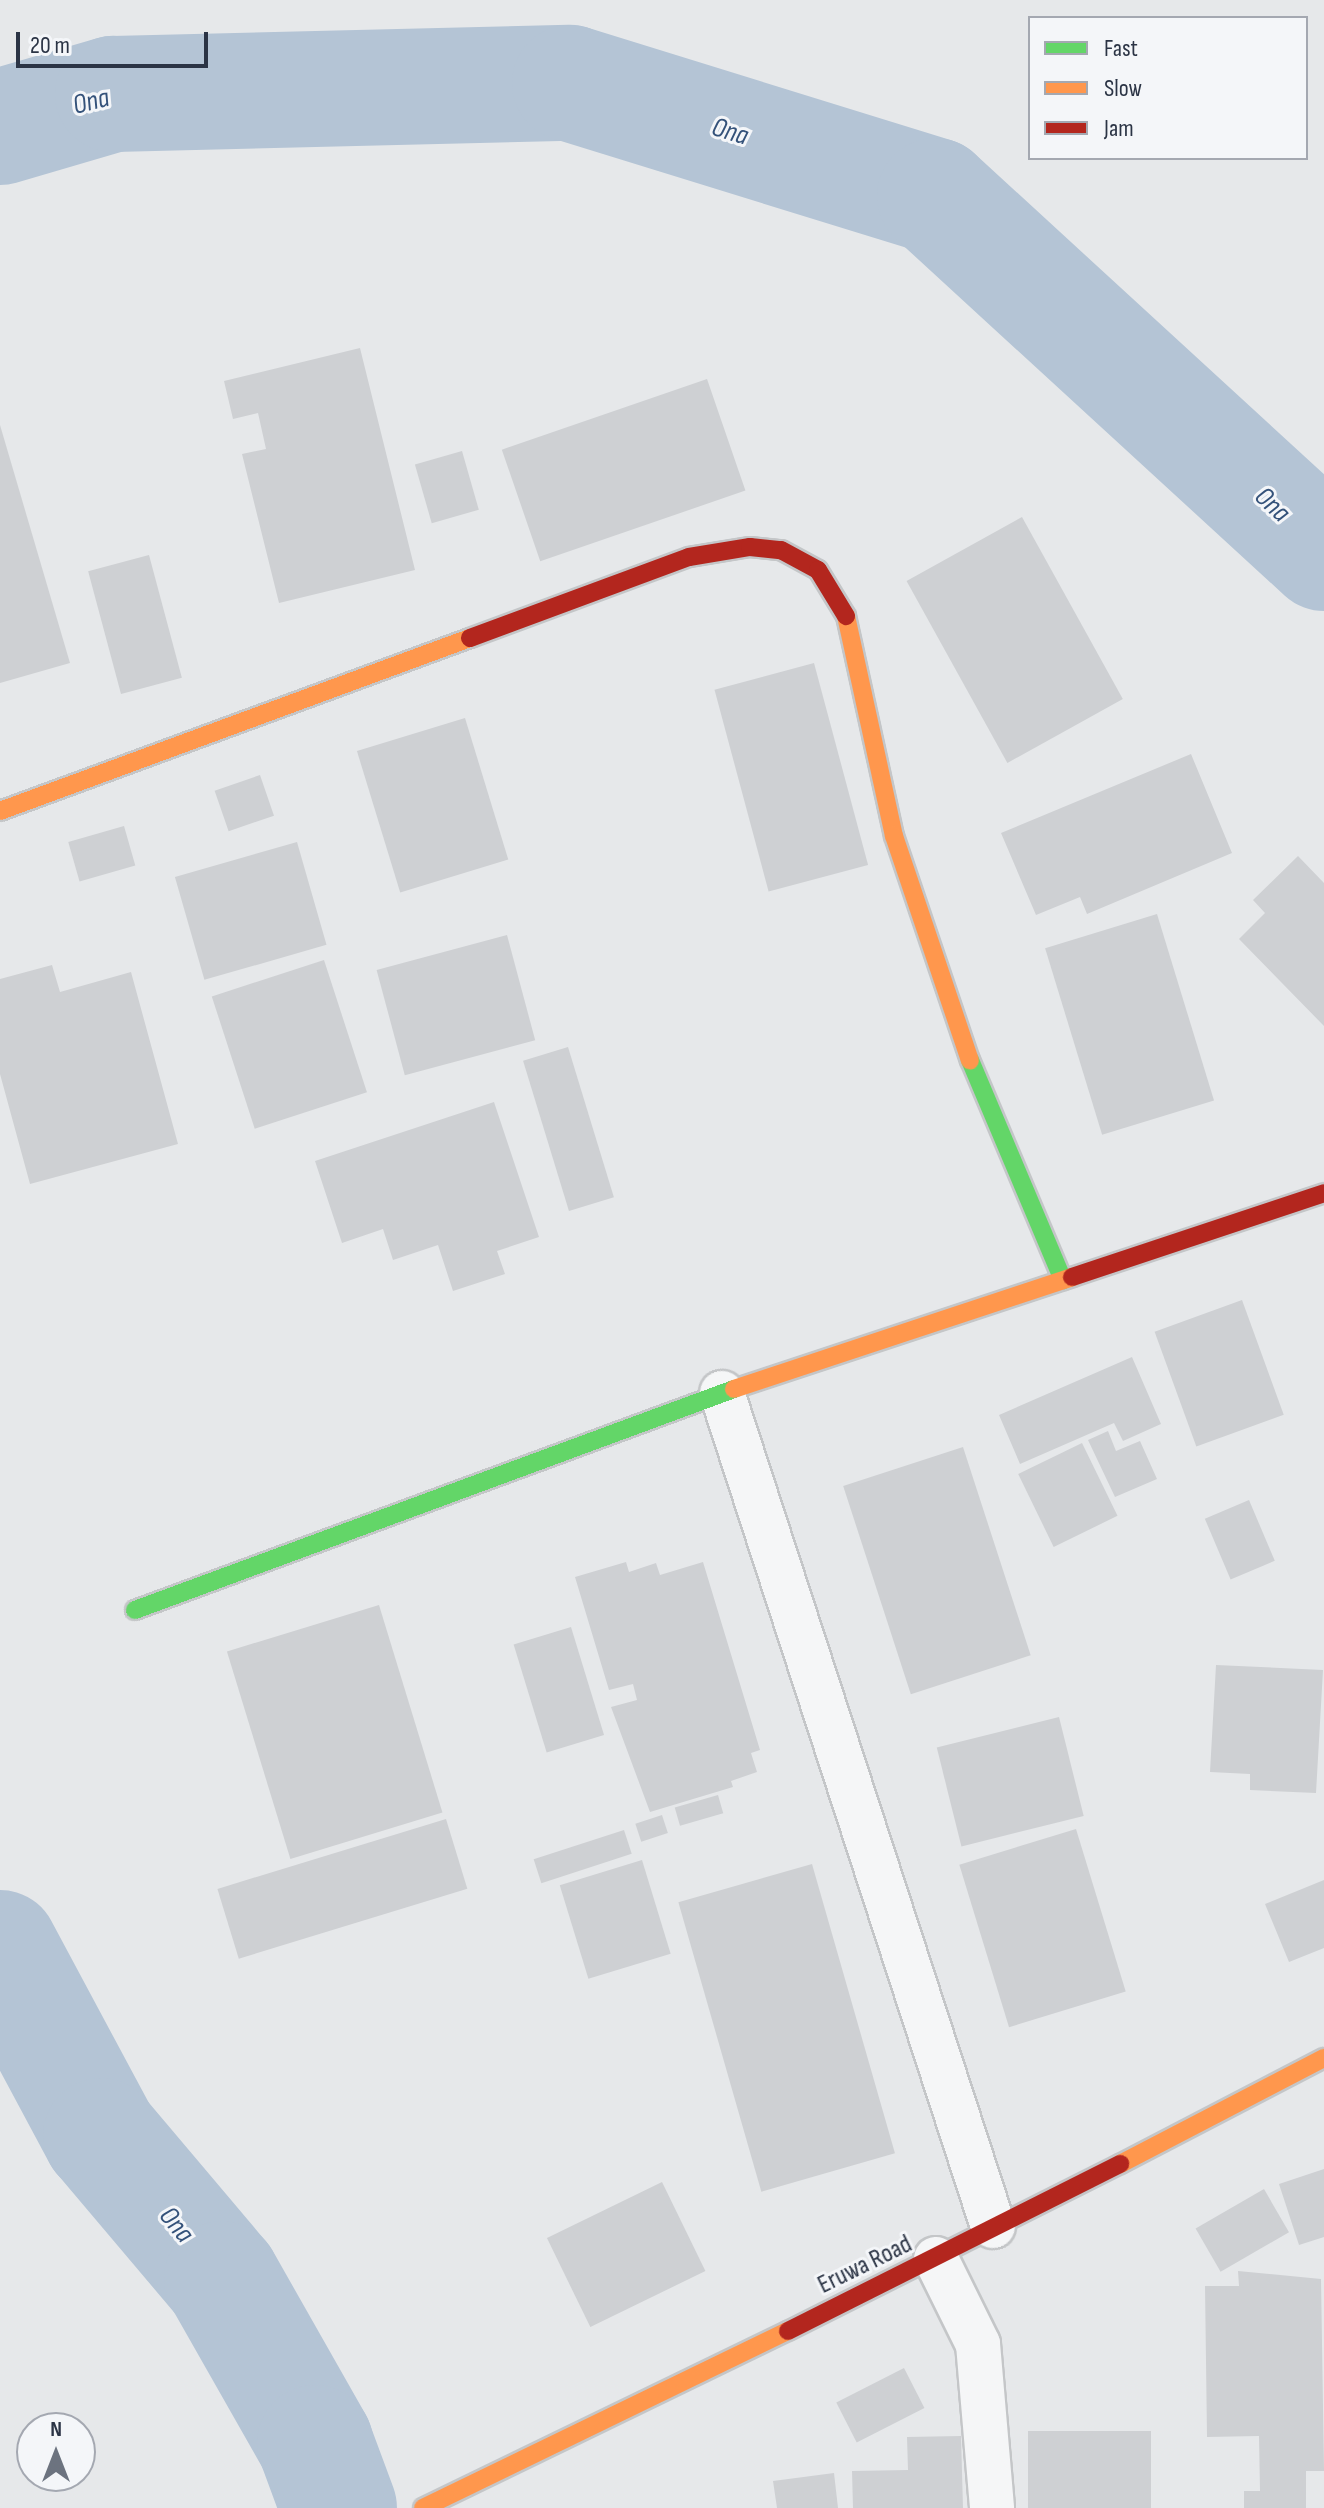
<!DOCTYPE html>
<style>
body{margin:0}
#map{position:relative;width:1324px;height:2508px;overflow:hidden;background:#e6e8ea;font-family:"Sofia Sans Condensed",sans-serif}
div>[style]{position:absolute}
.river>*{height:116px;margin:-58px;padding:0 58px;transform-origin:58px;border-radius:58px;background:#b4c4d5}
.building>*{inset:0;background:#ced0d3;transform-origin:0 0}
.roads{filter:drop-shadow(2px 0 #c4c6c8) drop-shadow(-2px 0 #c4c6c8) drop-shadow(0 2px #c4c6c8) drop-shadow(0 -2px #c4c6c8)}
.street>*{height:44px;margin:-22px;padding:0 22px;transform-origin:22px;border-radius:22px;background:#f5f6f7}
.fast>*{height:18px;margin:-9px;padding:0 9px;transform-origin:9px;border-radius:9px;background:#63d668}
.slow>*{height:18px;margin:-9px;padding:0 9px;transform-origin:9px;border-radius:9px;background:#ff974d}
.jam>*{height:18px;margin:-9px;padding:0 9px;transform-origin:9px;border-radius:9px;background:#b3261e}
span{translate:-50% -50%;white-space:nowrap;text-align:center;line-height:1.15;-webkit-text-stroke:6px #f4f6f9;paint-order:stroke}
.street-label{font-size:26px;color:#2b3445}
.water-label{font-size:28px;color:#34527a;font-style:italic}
.legend{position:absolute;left:1028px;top:16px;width:280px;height:144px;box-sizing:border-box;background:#f4f6f9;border:2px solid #a4a8b1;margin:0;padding:10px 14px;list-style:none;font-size:24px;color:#2b3445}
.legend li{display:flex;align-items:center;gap:16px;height:40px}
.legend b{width:40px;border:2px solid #a4a8b1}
.north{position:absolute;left:16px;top:2412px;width:80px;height:80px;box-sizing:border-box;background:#f4f6f9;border:2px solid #a4a8b1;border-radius:50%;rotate:0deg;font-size:22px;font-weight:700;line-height:32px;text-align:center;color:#2b3445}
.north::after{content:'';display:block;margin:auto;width:28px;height:36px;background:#6c737f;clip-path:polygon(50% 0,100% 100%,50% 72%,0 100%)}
.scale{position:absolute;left:16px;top:32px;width:192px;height:36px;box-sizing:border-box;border:4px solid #2b3445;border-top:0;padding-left:10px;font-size:24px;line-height:28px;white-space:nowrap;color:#2b3445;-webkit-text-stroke:6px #f4f6f9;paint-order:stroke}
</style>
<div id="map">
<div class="river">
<div style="left:0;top:127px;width:118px;rotate:-16.3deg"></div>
<div style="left:113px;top:94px;width:457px;rotate:-1.4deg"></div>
<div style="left:570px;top:83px;width:382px;rotate:17.2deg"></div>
<div style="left:935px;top:196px;width:528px;rotate:42.54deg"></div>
<div style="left:0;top:1948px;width:213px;rotate:61.8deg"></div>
<div style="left:101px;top:2136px;width:187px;rotate:49.8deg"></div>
<div style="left:222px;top:2279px;width:189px;rotate:60.4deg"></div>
<div style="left:315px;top:2443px;width:69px;rotate:69.7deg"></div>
</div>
<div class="building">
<div style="clip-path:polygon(360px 348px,415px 570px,279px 603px,242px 454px,266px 449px,258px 413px,233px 419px,224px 381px)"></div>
<div style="left:707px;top:379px;width:118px;height:217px;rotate:71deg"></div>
<div style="clip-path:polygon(0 425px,70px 663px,0 683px)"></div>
<div style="left:462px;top:451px;width:61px;height:49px;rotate:74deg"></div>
<div style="left:1022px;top:517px;width:208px;height:132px;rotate:61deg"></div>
<div style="left:149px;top:555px;width:127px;height:63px;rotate:75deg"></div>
<div style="left:814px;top:663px;width:209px;height:103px;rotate:75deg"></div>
<div style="left:465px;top:718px;width:148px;height:113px;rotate:73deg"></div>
<div style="clip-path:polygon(1191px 754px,1232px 853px,1087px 914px,1080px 897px,1036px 915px,1001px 833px)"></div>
<div style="left:260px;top:775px;width:43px;height:48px;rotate:71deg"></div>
<div style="left:124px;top:826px;width:41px;height:58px;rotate:74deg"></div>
<div style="left:297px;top:842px;width:107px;height:127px;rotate:74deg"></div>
<div style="clip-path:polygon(1298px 856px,1324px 883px,1324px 1026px,1239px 939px,1265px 913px,1253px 900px)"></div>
<div style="left:1157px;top:914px;width:195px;height:117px;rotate:73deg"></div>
<div style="left:507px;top:935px;width:109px;height:135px;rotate:75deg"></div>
<div style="left:324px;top:960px;width:139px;height:118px;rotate:72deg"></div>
<div style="clip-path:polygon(52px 965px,60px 992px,131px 972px,178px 1144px,30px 1184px,0 1074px,0 979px)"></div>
<div style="left:568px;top:1047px;width:157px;height:47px;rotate:73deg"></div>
<div style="clip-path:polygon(494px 1102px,539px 1237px,497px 1251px,505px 1274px,453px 1291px,438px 1245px,393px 1260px,383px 1229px,342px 1243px,315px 1161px)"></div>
<div style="left:1242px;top:1300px;width:122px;height:93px;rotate:70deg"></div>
<div style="clip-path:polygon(1132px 1357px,1161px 1424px,1123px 1441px,1114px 1423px,1020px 1464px,999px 1415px)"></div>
<div style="clip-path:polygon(1108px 1431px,1116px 1451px,1140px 1441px,1157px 1479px,1115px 1497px,1088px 1440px)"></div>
<div style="left:1082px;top:1443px;width:81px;height:71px;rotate:64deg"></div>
<div style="left:963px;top:1447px;width:219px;height:126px;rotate:72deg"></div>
<div style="left:1249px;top:1500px;width:66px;height:48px;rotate:67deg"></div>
<div style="clip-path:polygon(626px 1562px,629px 1572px,656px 1563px,660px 1575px,703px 1562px,760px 1750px,751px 1753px,757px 1772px,731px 1781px,733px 1787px,650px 1812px,611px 1707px,637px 1700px,633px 1684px,609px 1690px,575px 1577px)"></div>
<div style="left:379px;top:1605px;width:217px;height:159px;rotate:73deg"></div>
<div style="left:571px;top:1627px;width:113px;height:60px;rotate:73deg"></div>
<div style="clip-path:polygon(1216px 1665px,1323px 1670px,1316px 1793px,1250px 1790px,1250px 1774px,1210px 1772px)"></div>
<div style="left:1059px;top:1717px;width:102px;height:126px;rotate:76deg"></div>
<div style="left:718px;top:1795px;width:19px;height:45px;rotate:74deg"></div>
<div style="left:662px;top:1815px;width:19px;height:28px;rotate:72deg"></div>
<div style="left:446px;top:1819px;width:73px;height:239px;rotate:73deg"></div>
<div style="left:1076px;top:1829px;width:170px;height:122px;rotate:73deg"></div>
<div style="left:624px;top:1830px;width:25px;height:95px;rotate:72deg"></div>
<div style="left:642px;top:1860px;width:98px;height:86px;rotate:73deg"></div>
<div style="left:812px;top:1864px;width:301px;height:139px;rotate:74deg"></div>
<div style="clip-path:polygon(1324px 1880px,1324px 1948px,1289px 1962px,1265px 1904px)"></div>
<div style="clip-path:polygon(1324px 2169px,1324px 2237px,1299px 2245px,1279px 2184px)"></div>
<div style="left:662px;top:2182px;width:99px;height:128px;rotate:64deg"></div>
<div style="left:1264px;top:2189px;width:50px;height:79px;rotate:60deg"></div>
<div style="clip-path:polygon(1238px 2271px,1321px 2279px,1324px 2471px,1306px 2471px,1306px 2508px,1244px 2508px,1244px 2491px,1260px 2491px,1259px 2436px,1207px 2437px,1205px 2286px,1239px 2286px)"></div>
<div style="left:904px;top:2368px;width:45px;height:76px;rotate:63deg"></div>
<div style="left:1028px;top:2431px;width:123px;height:77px"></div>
<div style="clip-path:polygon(961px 2436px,963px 2508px,853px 2508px,852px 2471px,908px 2470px,907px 2437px)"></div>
<div style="clip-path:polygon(834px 2473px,838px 2508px,777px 2508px,773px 2481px)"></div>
</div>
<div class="roads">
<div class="street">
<div style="left:722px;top:1393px;width:876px;rotate:71.98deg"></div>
<div style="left:936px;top:2259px;width:95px;rotate:63.7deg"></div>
<div style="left:978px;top:2344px;width:165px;rotate:85.1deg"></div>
</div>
<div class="fast">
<div style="left:970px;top:1060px;width:239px;rotate:67.1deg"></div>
<div style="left:135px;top:1610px;width:638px;rotate:-20.25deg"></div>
</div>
<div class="slow">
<div style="left:846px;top:616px;width:225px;rotate:77.7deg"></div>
<div style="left:894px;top:836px;width:237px;rotate:71.3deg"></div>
<div style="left:0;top:811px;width:501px;rotate:-20.21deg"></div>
<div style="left:734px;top:1389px;width:356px;rotate:-18.3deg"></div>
<div style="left:1120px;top:2164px;width:230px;rotate:-27.5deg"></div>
<div style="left:423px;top:2508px;width:406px;rotate:-25.9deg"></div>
</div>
<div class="jam">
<div style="left:470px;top:638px;width:233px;rotate:-20.3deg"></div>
<div style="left:689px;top:557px;width:62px;rotate:-9.3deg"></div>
<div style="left:750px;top:547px;width:31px;rotate:6deg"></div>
<div style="left:781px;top:550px;width:42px;rotate:28.4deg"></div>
<div style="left:818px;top:570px;width:54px;rotate:58.7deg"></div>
<div style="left:1072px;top:1277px;width:266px;rotate:-18.4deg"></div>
<div style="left:788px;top:2331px;width:372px;rotate:-26.7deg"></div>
</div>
</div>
<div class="street-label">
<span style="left:865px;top:2265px;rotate:-26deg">Eruwa Road</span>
</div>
<div class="water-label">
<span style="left:91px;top:102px;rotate:-14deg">Ona</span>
<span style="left:730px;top:132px;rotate:17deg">Ona</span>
<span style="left:1272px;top:505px;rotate:43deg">Ona</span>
<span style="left:176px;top:2225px;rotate:50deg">Ona</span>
</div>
<ul class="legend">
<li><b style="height:10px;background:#63d668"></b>Fast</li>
<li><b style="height:10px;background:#ff974d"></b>Slow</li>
<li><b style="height:10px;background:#b3261e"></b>Jam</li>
</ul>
<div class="north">N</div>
<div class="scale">20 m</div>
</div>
